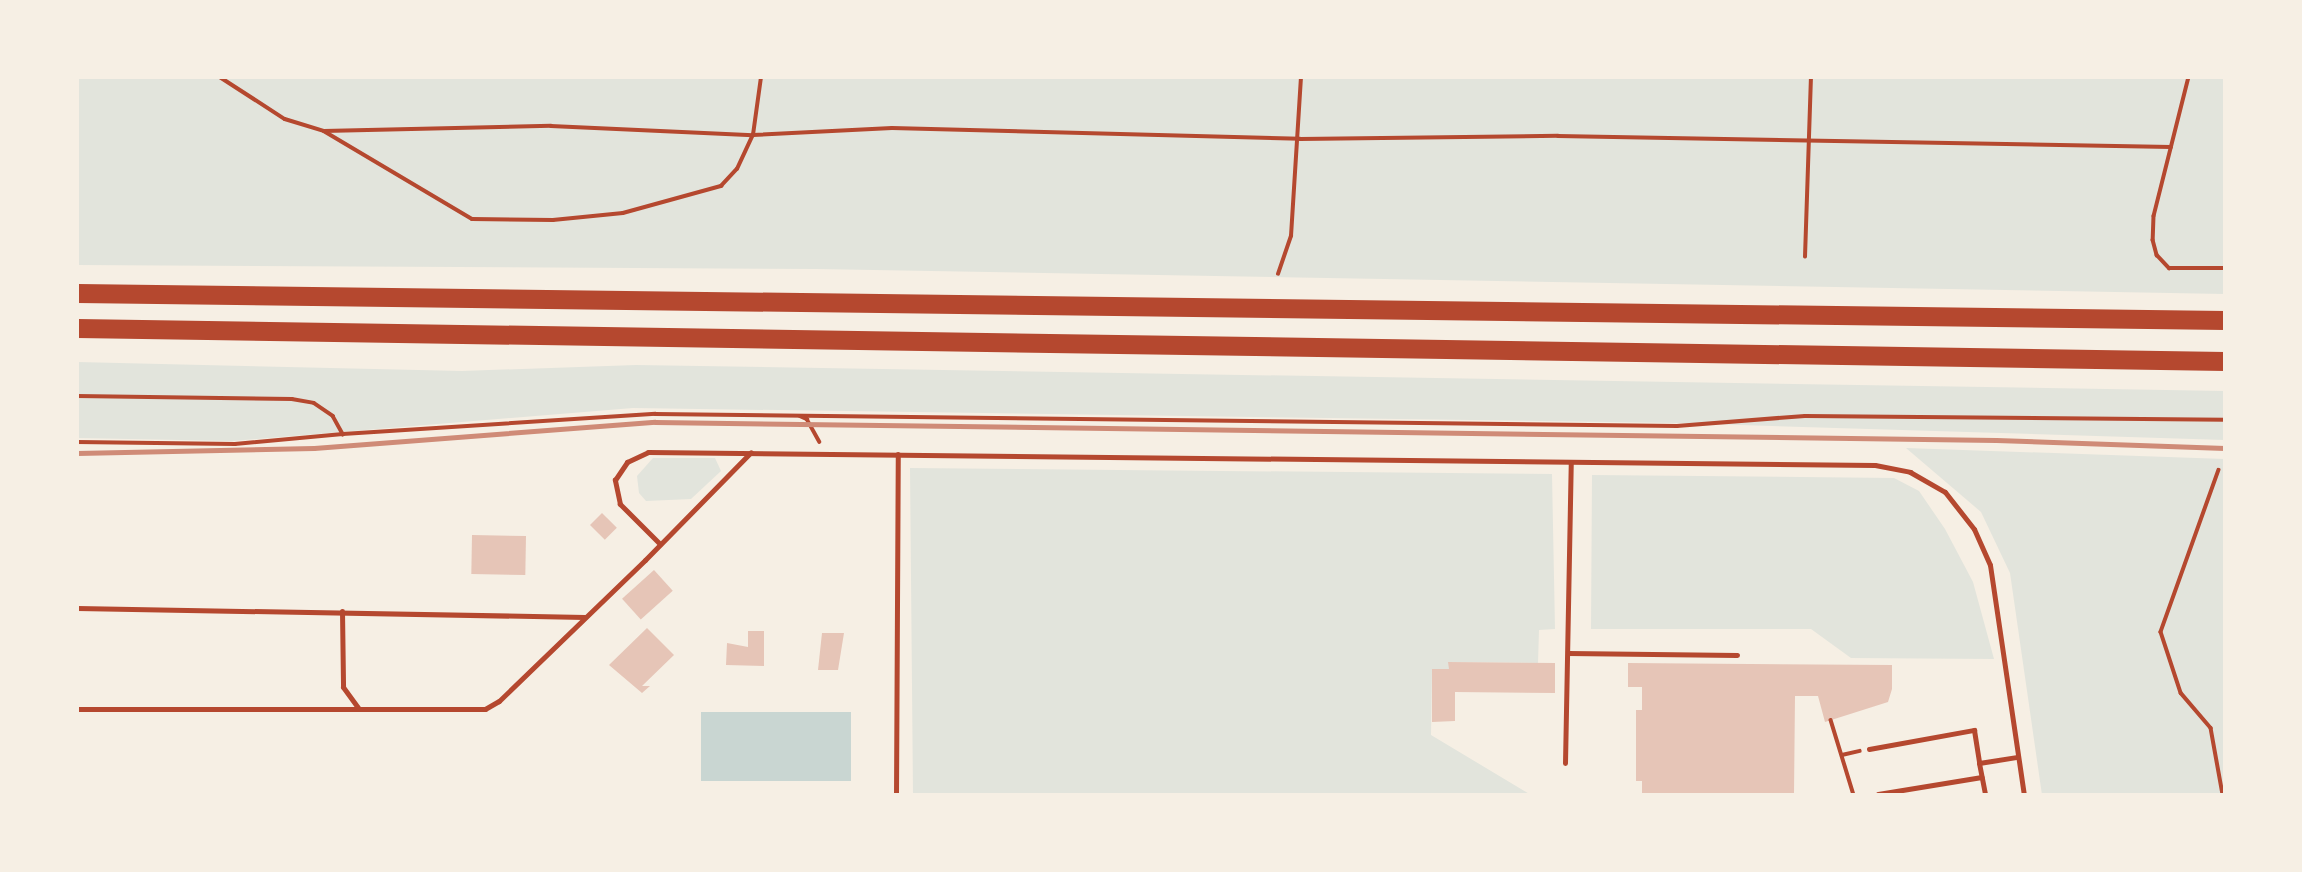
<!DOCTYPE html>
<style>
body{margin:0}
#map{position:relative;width:2302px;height:872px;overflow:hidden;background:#f6efe4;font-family:Montserrat,sans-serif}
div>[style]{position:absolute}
.green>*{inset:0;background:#e2e4dc}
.water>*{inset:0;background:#c9d6d2;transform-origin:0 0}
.building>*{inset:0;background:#e6c5b7;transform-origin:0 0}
.path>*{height:3.5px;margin:-1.75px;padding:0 1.75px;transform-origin:1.75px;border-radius:1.75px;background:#b5482f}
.service>*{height:5px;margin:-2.5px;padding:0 2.5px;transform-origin:2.5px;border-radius:2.5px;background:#b5482f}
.trunk>*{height:19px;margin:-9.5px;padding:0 9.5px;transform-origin:9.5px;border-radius:9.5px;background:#b5482f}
.rail>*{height:5px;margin:-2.5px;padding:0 2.5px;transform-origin:2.5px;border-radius:2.5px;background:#cf8b77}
span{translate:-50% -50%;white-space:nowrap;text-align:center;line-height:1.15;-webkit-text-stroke:5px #f6efe4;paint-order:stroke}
.frame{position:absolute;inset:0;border:79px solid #f6efe4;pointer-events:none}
</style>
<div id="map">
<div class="green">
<div style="clip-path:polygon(77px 77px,2225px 77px,2225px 294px,816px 269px,77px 265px)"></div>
<div style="clip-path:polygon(77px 362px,462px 371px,636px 365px,2225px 391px,2225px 440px,1677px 423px,633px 408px,232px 441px,77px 438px)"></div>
<div style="clip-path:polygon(1906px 448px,2225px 459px,2225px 795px,2042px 795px,2010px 573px,1981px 512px)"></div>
<div style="clip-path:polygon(653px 458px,715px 458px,721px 471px,691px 499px,646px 501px,639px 493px,637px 476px)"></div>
<div style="clip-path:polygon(910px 468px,1552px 474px,1555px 629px,1539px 630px,1538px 663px,1449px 662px,1449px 669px,1432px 670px,1431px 735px,1531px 795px,913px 795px)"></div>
<div style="clip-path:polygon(1592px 475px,1894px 478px,1919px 491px,1945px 529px,1973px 582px,1994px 659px,1851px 658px,1811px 629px,1591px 629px)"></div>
</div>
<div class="water">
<div style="left:701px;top:712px;width:150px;height:69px"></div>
</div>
<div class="building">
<div style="left:602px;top:513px;width:21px;height:17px;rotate:45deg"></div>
<div style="left:472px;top:535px;width:54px;height:39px;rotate:1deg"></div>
<div style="left:654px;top:570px;width:28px;height:43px;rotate:48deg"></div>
<div style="clip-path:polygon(647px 628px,674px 655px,642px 686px,650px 686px,642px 693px,609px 665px)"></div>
<div style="clip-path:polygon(748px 631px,764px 631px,764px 666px,726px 665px,727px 643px,748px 647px)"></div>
<div style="clip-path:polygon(822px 633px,844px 633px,838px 670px,818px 670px)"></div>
<div style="clip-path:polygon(1448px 662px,1555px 663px,1555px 693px,1455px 692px,1455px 721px,1432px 722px,1432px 669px,1449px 669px)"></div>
<div style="clip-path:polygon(1628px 663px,1892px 665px,1892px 689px,1888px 702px,1825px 722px,1818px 696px,1795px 696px,1794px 795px,1642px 795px,1642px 781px,1636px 781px,1636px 710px,1642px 710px,1642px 687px,1628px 687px)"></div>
</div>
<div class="path">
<div style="left:220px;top:77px;width:77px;rotate:32.9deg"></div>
<div style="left:285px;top:119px;width:41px;rotate:17.1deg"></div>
<div style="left:324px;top:131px;width:172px;rotate:30.7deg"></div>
<div style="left:472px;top:219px;width:81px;rotate:0.7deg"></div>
<div style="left:553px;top:220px;width:70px;rotate:-5.7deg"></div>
<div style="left:623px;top:213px;width:102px;rotate:-15.4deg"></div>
<div style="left:721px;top:186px;width:23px;rotate:-47deg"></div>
<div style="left:737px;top:169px;width:38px;rotate:-65deg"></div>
<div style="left:753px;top:135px;width:59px;rotate:-82.1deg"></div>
<div style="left:2189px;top:77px;width:143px;rotate:104.1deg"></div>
<div style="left:2154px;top:216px;width:24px;rotate:92deg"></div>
<div style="left:2153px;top:240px;width:16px;rotate:75deg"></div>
<div style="left:2157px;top:255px;width:18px;rotate:47deg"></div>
<div style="left:2169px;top:268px;width:56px"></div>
<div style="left:324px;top:131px;width:227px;rotate:-1.3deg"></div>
<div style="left:551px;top:126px;width:202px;rotate:2.6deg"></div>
<div style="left:753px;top:135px;width:139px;rotate:-2.9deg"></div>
<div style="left:892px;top:128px;width:408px;rotate:1.5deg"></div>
<div style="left:1300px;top:139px;width:258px;rotate:-0.7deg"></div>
<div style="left:1558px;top:136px;width:613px;rotate:1.03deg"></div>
<div style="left:1805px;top:257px;width:180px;rotate:-88.1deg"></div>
<div style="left:1278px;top:274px;width:40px;rotate:-71.1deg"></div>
<div style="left:1291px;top:236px;width:159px;rotate:-86.4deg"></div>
<div style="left:77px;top:396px;width:215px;rotate:0.8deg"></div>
<div style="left:292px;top:399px;width:22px;rotate:10deg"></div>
<div style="left:314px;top:403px;width:23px;rotate:34deg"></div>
<div style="left:333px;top:416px;width:21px;rotate:61deg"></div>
<div style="left:343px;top:434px;width:313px;rotate:-3.7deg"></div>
<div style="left:655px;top:414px;width:1022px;rotate:0.67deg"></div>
<div style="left:1677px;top:426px;width:128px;rotate:-4.5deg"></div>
<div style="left:1805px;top:416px;width:420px;rotate:0.5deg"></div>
<div style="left:800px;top:416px;width:8px;rotate:23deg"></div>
<div style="left:807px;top:419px;width:26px;rotate:61deg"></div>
<div style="left:77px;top:442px;width:158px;rotate:0.7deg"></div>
<div style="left:235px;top:444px;width:108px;rotate:-5.3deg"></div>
<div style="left:2219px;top:470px;width:172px;rotate:109.7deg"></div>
<div style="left:2161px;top:632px;width:64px;rotate:71.8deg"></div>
<div style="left:2181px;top:693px;width:46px;rotate:49.4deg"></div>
<div style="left:2211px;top:728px;width:68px;rotate:79.8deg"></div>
<div style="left:1831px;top:720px;width:78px;rotate:73deg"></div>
<div style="left:1842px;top:755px;width:18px;rotate:-13deg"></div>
</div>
<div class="service">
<div style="left:660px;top:544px;width:57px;rotate:-135deg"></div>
<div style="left:620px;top:504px;width:25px;rotate:-102deg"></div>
<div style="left:615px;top:480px;width:22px;rotate:-56deg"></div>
<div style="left:627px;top:462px;width:23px;rotate:-25deg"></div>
<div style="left:648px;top:452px;width:1227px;rotate:0.61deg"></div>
<div style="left:1875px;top:465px;width:36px;rotate:11deg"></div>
<div style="left:1910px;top:472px;width:40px;rotate:29.7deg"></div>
<div style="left:1945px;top:492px;width:47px;rotate:51.9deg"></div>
<div style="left:1974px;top:529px;width:39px;rotate:66deg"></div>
<div style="left:1990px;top:565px;width:232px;rotate:81.6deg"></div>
<div style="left:77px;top:608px;width:508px;rotate:1.01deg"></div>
<div style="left:342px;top:611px;width:76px;rotate:89.2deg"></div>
<div style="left:343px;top:687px;width:26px;rotate:54deg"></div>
<div style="left:1568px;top:653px;width:169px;rotate:0.7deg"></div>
<div style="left:77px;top:709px;width:408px"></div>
<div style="left:485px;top:709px;width:16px;rotate:-30deg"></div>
<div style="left:499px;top:701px;width:203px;rotate:-44deg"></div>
<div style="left:645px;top:560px;width:151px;rotate:-45.5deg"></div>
<div style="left:1869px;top:749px;width:107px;rotate:-10.3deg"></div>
<div style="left:1974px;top:730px;width:33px;rotate:81deg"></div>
<div style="left:1979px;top:763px;width:39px;rotate:-9deg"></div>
<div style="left:1565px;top:763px;width:300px;rotate:-88.9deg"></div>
<div style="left:1979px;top:763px;width:33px;rotate:79deg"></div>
<div style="left:1878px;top:794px;width:105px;rotate:-9.3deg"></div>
<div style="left:896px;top:795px;width:341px;rotate:-89.7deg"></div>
</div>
<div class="trunk">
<div style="left:77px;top:293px;width:2148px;rotate:0.72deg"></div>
<div style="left:77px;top:328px;width:2148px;rotate:0.88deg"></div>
</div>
<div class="rail">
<div style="left:77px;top:453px;width:237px;rotate:-1.2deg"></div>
<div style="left:314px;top:448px;width:342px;rotate:-4.4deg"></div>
<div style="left:655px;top:422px;width:1341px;rotate:0.77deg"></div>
<div style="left:1996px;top:440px;width:229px;rotate:2deg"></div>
</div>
<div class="frame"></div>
</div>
